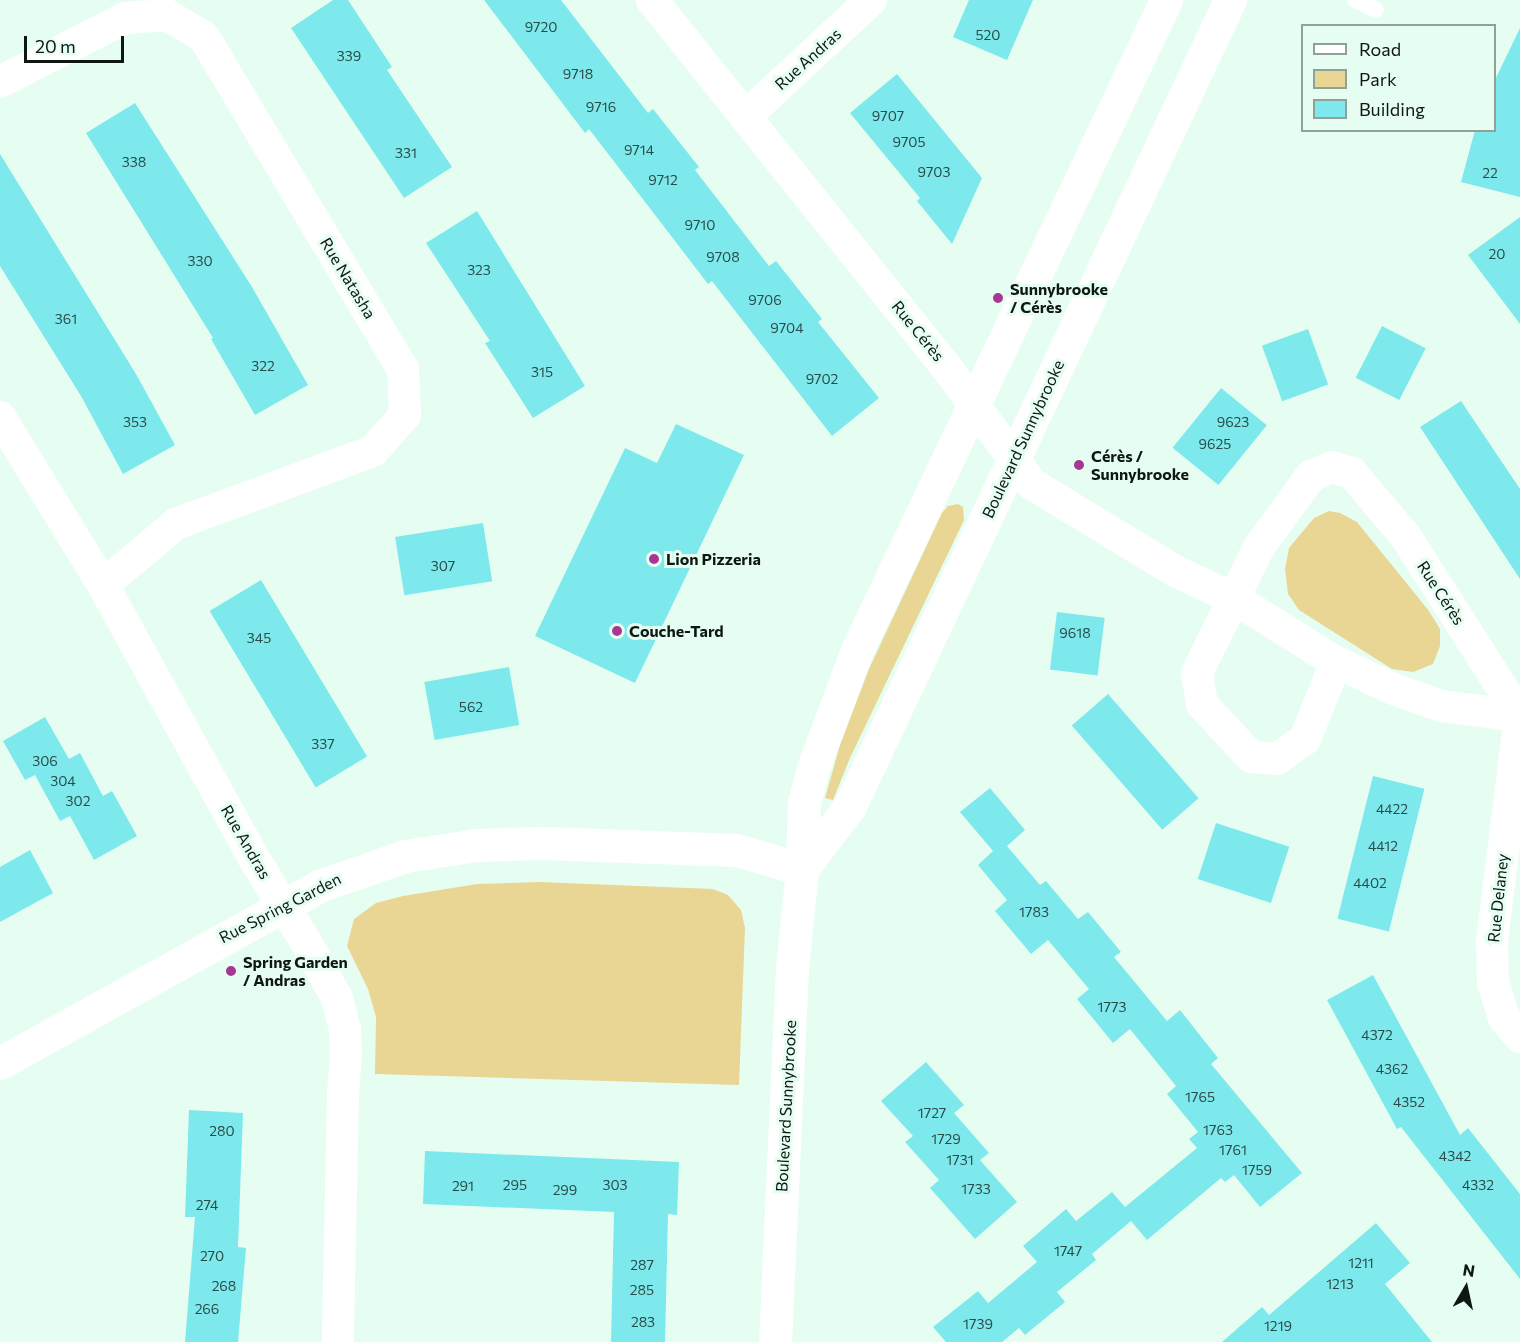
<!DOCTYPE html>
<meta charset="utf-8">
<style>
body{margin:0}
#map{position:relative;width:1520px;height:1342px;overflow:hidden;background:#e6fef1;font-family:Commissioner,sans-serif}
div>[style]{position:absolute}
.green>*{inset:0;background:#e9d694}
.building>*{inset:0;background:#7de9ec;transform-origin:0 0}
.service>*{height:16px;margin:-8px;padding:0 8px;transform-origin:8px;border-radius:8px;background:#fff}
.minor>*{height:32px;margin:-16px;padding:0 16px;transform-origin:16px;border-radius:16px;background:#fff}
.tertiary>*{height:33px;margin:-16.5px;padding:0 16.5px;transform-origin:16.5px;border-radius:16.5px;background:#fff}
.dots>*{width:16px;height:16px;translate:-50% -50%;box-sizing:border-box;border:3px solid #e6fef1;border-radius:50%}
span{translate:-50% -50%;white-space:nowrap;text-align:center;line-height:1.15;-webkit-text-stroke:6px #e6fef1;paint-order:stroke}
.number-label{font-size:14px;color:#2a4c48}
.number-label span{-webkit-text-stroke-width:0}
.street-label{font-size:16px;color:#0e1712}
.poi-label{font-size:16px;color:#0e1712;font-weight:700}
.left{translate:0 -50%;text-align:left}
.legend{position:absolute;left:1301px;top:24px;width:195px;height:108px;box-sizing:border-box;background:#e6fef1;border:2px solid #90a298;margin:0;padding:8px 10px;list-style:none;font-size:18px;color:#0e1712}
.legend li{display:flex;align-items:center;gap:12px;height:30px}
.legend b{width:30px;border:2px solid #90a298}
.north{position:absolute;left:1436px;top:1258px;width:60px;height:60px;-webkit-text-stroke:4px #e6fef1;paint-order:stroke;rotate:9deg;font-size:16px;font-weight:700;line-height:24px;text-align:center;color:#0e1712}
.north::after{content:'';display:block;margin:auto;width:21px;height:27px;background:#0e1712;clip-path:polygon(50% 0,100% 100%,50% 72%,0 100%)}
.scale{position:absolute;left:24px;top:36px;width:100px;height:27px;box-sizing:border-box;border:3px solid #0e1712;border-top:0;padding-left:8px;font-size:18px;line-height:21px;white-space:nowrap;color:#0e1712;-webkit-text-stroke:4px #e6fef1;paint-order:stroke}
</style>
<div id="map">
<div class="green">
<div style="clip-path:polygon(958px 504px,963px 507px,964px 520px,850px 758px,833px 800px,825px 798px,840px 745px,869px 669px,942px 513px,948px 506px)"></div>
<div style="clip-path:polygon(1329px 511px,1340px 513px,1357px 522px,1429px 611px,1440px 629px,1440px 646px,1433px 664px,1413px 672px,1392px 669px,1299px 610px,1288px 594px,1285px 569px,1289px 548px,1314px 518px)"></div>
<div style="clip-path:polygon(540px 882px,713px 889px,728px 895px,741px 910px,745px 928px,739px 1085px,375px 1074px,376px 1017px,368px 989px,347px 946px,354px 919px,376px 903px,403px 896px,477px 884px)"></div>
</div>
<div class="building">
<div style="clip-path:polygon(333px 0,348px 0,392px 67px,387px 70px,452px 167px,404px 198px,291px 28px)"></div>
<div style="clip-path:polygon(484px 0,561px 0,648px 113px,653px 109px,699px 167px,695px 170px,769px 266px,776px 261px,822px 319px,818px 322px,879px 398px,832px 436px,712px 281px,708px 284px,589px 129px,585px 133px)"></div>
<div style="clip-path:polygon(969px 0,1033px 0,1007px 60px,953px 37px)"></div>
<div style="clip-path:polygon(1520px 28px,1520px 197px,1461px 182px,1475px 130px,1494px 130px,1494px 82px)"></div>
<div style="clip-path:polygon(897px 74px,982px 178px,952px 244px,917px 201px,920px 198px,850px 113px)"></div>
<div style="clip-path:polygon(135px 103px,252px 287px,308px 385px,255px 415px,211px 339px,213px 338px,86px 133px)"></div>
<div style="clip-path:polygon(0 154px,136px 374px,175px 445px,123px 474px,81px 396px,0 266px)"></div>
<div style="clip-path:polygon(477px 211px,585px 386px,533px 418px,485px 343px,490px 341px,426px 243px)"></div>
<div style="clip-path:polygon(1520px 217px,1520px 324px,1468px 255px)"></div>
<div style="left:1382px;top:326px;width:49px;height:58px;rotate:27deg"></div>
<div style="left:1308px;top:329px;width:59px;height:49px;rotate:70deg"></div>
<div style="left:1221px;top:388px;width:59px;height:77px;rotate:39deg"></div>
<div style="clip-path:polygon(1461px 401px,1520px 489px,1520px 579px,1420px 427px)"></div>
<div style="clip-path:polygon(676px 424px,744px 455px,635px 683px,535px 636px,625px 448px,657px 463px)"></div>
<div style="left:483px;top:523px;width:59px;height:89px;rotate:81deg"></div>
<div style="left:261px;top:580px;width:206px;height:60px;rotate:59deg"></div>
<div style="left:1057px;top:612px;width:48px;height:58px;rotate:7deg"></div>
<div style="left:509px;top:667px;width:59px;height:86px;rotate:80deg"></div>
<div style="left:1108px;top:694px;width:138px;height:48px;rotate:49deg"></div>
<div style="clip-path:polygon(45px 717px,69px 759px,80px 753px,103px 796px,112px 791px,137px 836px,94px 860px,70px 816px,60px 821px,35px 775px,25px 780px,3px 741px)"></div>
<div style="left:1373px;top:776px;width:53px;height:147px;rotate:14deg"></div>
<div style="clip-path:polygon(990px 788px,1025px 830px,1007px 846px,1040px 885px,1046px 881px,1078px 919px,1088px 912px,1121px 952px,1114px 957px,1167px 1021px,1180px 1010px,1218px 1058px,1211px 1064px,1302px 1173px,1260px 1207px,1234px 1175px,1225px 1182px,1221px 1178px,1147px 1240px,1131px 1221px,1092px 1254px,1096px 1260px,1057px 1292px,1065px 1302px,1025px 1335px,1019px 1328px,1002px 1342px,946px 1342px,933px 1327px,978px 1291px,988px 1303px,1037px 1262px,1023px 1246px,1066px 1209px,1076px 1221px,1112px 1192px,1125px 1207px,1197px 1148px,1189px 1139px,1198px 1132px,1167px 1094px,1176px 1086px,1130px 1029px,1113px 1043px,1077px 999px,1089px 989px,1048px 940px,1031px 954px,995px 911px,1007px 900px,978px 865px,993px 851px,960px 812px)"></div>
<div style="left:1216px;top:823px;width:77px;height:59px;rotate:18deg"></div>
<div style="clip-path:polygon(30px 850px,53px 893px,0 922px,0 867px)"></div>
<div style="clip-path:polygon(1373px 975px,1460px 1135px,1468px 1128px,1520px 1194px,1520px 1279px,1401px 1127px,1397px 1129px,1327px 1000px)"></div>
<div style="clip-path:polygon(926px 1062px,964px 1105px,954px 1113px,989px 1153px,980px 1160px,1017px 1202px,975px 1239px,930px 1188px,939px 1180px,905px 1142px,913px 1136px,881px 1101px)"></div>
<div style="clip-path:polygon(189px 1110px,243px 1113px,238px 1247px,246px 1248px,238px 1342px,185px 1342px,195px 1217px,185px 1217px)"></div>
<div style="clip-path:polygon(425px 1151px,679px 1162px,677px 1215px,668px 1214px,665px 1342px,611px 1342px,614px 1212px,423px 1204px)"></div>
<div style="clip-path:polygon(1376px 1223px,1410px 1263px,1385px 1284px,1432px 1342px,1222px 1342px,1262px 1307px,1269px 1315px)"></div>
</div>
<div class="service">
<div style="left:1355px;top:0;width:23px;rotate:25deg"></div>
</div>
<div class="minor">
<div style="left:652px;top:0;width:472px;rotate:51.3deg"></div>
<div style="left:947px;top:368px;width:144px;rotate:53.8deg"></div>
<div style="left:1032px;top:484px;width:167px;rotate:31.3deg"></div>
<div style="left:1175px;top:571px;width:66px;rotate:25deg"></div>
<div style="left:1235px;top:599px;width:119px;rotate:32deg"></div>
<div style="left:1336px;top:662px;width:61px;rotate:25.3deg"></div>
<div style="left:1391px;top:688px;width:53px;rotate:19.8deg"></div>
<div style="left:1441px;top:706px;width:80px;rotate:7.2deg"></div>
<div style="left:0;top:82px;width:140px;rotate:-27.1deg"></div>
<div style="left:125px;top:18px;width:42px;rotate:-4.1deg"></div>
<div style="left:167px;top:15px;width:43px;rotate:30.7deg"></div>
<div style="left:204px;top:37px;width:387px;rotate:59.1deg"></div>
<div style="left:403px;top:369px;width:46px;rotate:87.5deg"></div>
<div style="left:405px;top:415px;width:48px;rotate:131.6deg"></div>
<div style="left:373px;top:451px;width:210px;rotate:159.7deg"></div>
<div style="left:176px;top:524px;width:95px;rotate:140.1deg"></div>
<div style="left:745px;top:117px;width:172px;rotate:-42.9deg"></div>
<div style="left:0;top:417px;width:197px;rotate:58.5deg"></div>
<div style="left:103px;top:585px;width:311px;rotate:61.1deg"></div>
<div style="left:253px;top:857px;width:100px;rotate:58.1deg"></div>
<div style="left:306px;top:942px;width:64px;rotate:61deg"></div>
<div style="left:337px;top:998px;width:32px;rotate:76deg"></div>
<div style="left:345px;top:1029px;width:24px;rotate:88deg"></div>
<div style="left:346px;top:1053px;width:42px;rotate:94.1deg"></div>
<div style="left:343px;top:1095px;width:247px;rotate:91.2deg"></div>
<div style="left:1336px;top:662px;width:83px;rotate:111.9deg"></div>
<div style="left:1305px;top:739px;width:35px;rotate:145deg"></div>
<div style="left:1276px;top:759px;width:25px;rotate:-175deg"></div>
<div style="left:1251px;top:757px;width:72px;rotate:-132.8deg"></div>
<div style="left:1202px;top:704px;width:31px;rotate:-99deg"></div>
<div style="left:1197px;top:673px;width:140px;rotate:-63.8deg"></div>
<div style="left:1259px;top:547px;width:88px;rotate:-53.8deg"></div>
<div style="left:1311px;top:476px;width:23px;rotate:-23deg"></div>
<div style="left:1332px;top:467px;width:21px;rotate:17deg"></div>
<div style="left:1352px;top:473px;width:84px;rotate:49.8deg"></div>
<div style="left:1406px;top:537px;width:212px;rotate:57.5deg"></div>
<div style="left:1520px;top:716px;width:228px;rotate:97.1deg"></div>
<div style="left:1492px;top:942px;width:40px;rotate:88.6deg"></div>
<div style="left:1493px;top:982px;width:38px;rotate:73deg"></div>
<div style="left:1504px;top:1018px;width:25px;rotate:50deg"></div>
</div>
<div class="tertiary">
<div style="left:802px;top:869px;width:79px;rotate:-52.7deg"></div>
<div style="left:850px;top:806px;width:891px;rotate:-64.76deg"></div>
<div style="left:0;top:1063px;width:365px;rotate:-29deg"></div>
<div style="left:319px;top:886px;width:91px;rotate:-19.2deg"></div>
<div style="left:405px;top:856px;width:73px;rotate:-8.7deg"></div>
<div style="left:477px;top:845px;width:66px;rotate:-1.7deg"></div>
<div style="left:543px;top:843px;width:193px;rotate:2.1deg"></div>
<div style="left:736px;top:850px;width:69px;rotate:16.1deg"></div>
<div style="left:775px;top:1342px;width:373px;rotate:-87.4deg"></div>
<div style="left:792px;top:969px;width:100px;rotate:-84.3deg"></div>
<div style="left:802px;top:869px;width:67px;rotate:-88.3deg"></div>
<div style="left:804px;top:802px;width:38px;rotate:-75deg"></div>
<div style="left:814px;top:765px;width:123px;rotate:-69.5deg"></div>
<div style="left:857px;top:650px;width:720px;rotate:-64.57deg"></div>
</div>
<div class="dots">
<div style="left:998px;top:298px;background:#a83793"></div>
<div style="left:1079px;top:465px;background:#a83793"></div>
<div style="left:654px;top:559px;background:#a83793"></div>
<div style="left:617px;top:631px;background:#a83793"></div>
<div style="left:231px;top:971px;background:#a83793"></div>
</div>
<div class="number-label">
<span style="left:541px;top:27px">9720</span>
<span style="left:988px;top:35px">520</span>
<span style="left:349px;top:56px">339</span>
<span style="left:578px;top:74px">9718</span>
<span style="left:601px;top:107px">9716</span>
<span style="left:888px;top:116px">9707</span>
<span style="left:909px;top:142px">9705</span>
<span style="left:639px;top:150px">9714</span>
<span style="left:406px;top:153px">331</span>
<span style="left:134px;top:162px">338</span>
<span style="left:934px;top:172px">9703</span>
<span style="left:1490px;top:173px">22</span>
<span style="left:663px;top:180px">9712</span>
<span style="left:700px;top:225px">9710</span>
<span style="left:1497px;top:254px">20</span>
<span style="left:723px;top:257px">9708</span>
<span style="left:200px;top:261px">330</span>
<span style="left:479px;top:270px">323</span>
<span style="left:765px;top:300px">9706</span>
<span style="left:66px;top:319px">361</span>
<span style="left:787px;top:328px">9704</span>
<span style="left:263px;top:366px">322</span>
<span style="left:542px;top:372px">315</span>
<span style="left:822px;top:379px">9702</span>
<span style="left:135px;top:422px">353</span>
<span style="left:1233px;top:422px">9623</span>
<span style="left:1215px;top:444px">9625</span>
<span style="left:443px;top:566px">307</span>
<span style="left:1075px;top:633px">9618</span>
<span style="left:259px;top:638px">345</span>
<span style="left:471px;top:707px">562</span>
<span style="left:323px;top:744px">337</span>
<span style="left:45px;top:761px">306</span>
<span style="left:63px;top:781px">304</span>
<span style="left:78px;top:801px">302</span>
<span style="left:1392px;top:809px">4422</span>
<span style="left:1383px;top:846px">4412</span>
<span style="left:1370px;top:883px">4402</span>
<span style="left:1034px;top:912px">1783</span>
<span style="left:1112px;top:1007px">1773</span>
<span style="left:1377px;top:1035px">4372</span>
<span style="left:1392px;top:1069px">4362</span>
<span style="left:1200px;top:1097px">1765</span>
<span style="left:1409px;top:1102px">4352</span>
<span style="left:932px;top:1113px">1727</span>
<span style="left:1218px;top:1130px">1763</span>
<span style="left:222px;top:1131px">280</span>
<span style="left:946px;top:1139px">1729</span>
<span style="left:1233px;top:1150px">1761</span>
<span style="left:1455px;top:1156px">4342</span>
<span style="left:960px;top:1160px">1731</span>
<span style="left:1257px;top:1170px">1759</span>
<span style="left:515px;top:1185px">295</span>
<span style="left:615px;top:1185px">303</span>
<span style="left:1478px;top:1185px">4332</span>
<span style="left:463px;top:1186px">291</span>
<span style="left:976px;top:1189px">1733</span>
<span style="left:565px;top:1190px">299</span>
<span style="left:207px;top:1205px">274</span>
<span style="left:1068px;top:1251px">1747</span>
<span style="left:212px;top:1256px">270</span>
<span style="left:1361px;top:1263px">1211</span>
<span style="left:642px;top:1265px">287</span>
<span style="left:1340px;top:1284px">1213</span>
<span style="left:224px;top:1286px">268</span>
<span style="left:642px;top:1290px">285</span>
<span style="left:207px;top:1309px">266</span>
<span style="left:643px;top:1322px">283</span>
<span style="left:978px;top:1324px">1739</span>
<span style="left:1278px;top:1326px">1219</span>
</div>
<div class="street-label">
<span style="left:808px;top:59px;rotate:-42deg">Rue Andras</span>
<span style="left:348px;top:278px;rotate:59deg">Rue Natasha</span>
<span style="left:918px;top:331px;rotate:51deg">Rue Cérès</span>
<span style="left:1023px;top:439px;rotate:-65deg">Boulevard Sunnybrooke</span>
<span style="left:1441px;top:593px;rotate:57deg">Rue Cérès</span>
<span style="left:246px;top:842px;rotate:60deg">Rue Andras</span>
<span style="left:1498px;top:898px;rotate:-84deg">Rue Delaney</span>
<span style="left:280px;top:908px;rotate:-27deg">Rue Spring Garden</span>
<span style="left:786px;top:1106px;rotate:-87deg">Boulevard Sunnybrooke</span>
</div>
<div class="poi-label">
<span class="left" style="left:1010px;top:298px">Sunnybrooke<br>/ Cérès</span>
<span class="left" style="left:1091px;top:465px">Cérès /<br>Sunnybrooke</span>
<span class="left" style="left:666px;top:559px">Lion Pizzeria</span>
<span class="left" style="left:629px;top:631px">Couche-Tard</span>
<span class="left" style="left:243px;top:971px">Spring Garden<br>/ Andras</span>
</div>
<ul class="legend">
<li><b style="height:8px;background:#fff"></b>Road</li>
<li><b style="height:16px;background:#e9d694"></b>Park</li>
<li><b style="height:16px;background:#7de9ec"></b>Building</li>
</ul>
<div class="north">N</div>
<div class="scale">20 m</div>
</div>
